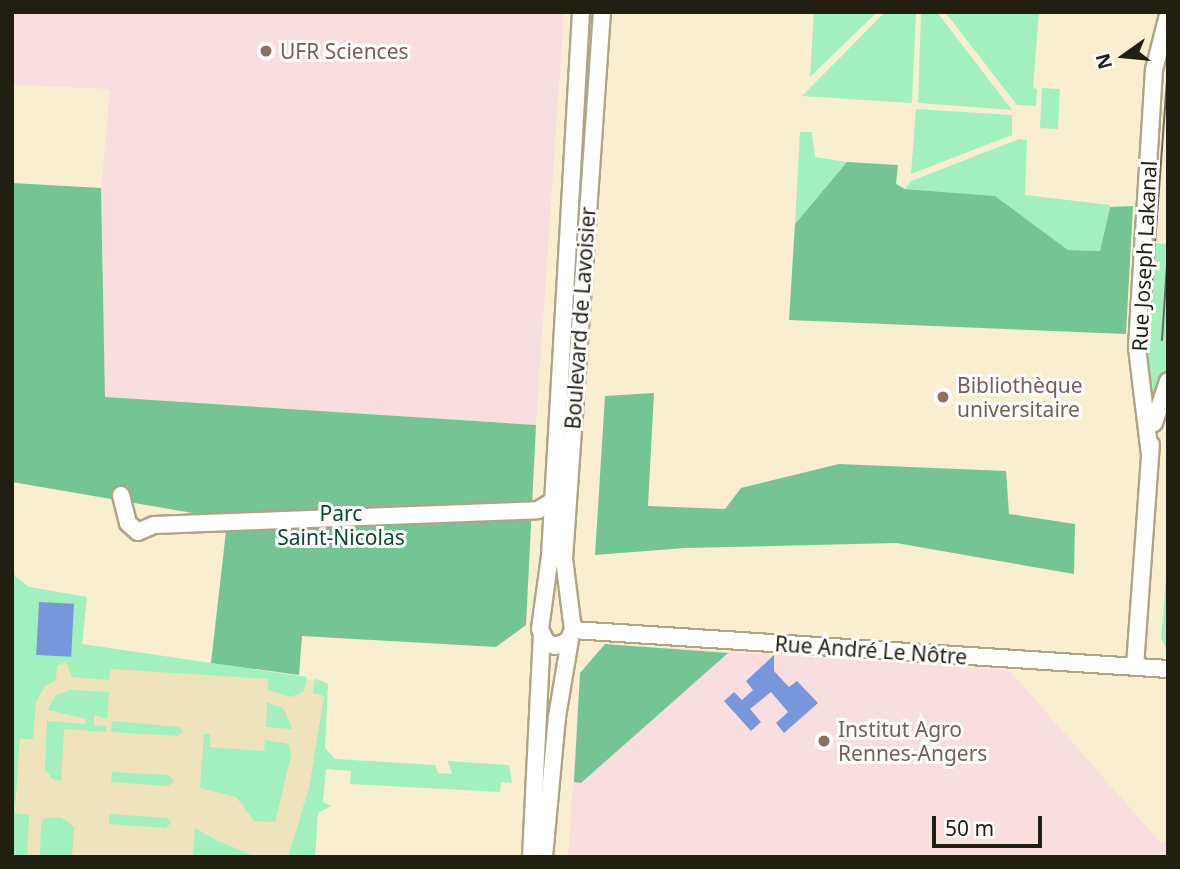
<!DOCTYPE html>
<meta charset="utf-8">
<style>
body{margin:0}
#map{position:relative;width:1180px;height:869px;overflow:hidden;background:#f9efd0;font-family:"Noto Sans",sans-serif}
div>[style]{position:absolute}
.built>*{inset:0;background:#efe3be}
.education>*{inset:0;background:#f9dedf}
.green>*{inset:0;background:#a2f0be;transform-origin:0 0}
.forest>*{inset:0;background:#74c593}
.water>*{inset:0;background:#7897db;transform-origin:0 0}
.roads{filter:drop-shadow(2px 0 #aea587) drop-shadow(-2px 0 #aea587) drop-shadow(0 2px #aea587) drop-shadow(0 -2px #aea587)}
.street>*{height:16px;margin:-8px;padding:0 8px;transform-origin:8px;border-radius:8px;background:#fff}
.tram>*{height:2px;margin:-1px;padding:0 1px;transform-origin:1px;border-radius:1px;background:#6c6654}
.dots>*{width:19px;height:19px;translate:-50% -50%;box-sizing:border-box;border:4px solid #fff;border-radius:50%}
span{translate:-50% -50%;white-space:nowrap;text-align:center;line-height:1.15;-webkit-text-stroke:6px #fff;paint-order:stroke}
.education-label{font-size:21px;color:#785e54}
.left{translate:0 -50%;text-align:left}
.street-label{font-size:21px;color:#211e12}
.park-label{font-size:21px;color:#094a2a}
.frame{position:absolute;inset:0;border:14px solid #211e12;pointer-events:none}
.north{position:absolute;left:1089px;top:21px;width:70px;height:70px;-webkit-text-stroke:5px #fff;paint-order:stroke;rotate:255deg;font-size:19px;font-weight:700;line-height:28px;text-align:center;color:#211e12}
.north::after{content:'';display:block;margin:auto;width:24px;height:32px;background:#211e12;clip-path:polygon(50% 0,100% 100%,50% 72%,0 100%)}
.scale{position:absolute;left:932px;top:816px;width:110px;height:32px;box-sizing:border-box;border:4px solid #211e12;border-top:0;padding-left:9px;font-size:21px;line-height:24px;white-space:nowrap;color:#211e12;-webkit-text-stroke:5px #fff;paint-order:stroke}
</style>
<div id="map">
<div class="built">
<div style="clip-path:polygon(29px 587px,87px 597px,82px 644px,325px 682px,315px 857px,13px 857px)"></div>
</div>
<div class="education">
<div style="clip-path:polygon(12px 12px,564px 12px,536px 425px,105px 397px,101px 189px,110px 89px,12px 85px)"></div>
<div style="clip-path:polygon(605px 644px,1009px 670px,1161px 843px,1168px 839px,1168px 857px,568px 857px,580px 674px)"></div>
</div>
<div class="green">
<div style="clip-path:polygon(814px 12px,877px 12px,810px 77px)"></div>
<div style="clip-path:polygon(885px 12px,916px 12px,912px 103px,802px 96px)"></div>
<div style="clip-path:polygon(921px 12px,937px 12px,1012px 110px,918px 103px)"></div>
<div style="clip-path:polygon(945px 12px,1039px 12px,1033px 88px,1037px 89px,1036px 106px,1017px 105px)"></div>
<div style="left:1042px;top:88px;width:18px;height:40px;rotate:3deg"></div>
<div style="clip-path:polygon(916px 109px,1012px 115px,1012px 135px,911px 174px)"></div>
<div style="clip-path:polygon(800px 132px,812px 132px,815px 157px,847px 162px,795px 224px)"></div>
<div style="clip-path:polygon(1019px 139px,1027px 140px,1025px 195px,1110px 205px,1100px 251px,1068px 250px,995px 196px,905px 189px,911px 181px)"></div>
<div style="clip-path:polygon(1150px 243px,1168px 244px,1168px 372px,1152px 402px,1143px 361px)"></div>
<div style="clip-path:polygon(1168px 554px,1168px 653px,1161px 638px)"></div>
<div style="clip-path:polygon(12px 562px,15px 576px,29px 587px,87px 597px,82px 644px,307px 677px,304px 691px,291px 697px,268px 690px,268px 679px,111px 669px,109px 680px,72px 677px,66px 662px,57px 666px,56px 680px,45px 686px,36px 702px,33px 739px,20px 739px,15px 813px,29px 815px,27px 857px,12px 857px)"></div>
<div style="clip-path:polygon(315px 678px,328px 684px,325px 748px,335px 759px,435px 765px,438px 773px,452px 774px,448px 761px,509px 765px,512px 783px,501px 782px,500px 792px,350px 784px,351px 771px,326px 769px,323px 802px,331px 806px,318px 813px,315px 857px,288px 857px,309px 788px,324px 696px,313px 693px)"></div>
<div style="clip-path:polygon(70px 690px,109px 692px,107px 719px,94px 715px,94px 725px,106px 726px,106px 732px,64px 729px,61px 781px,52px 779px,45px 769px,47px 721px,85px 724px,86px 719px,48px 710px,55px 696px)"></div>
<div style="clip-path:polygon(267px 702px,284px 709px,292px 729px,266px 727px)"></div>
<div style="clip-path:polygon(112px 721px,179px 727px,183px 732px,178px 736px,111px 732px)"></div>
<div style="clip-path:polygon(204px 734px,210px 734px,210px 747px,264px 751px,265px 740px,289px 744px,291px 756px,275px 822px,254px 821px,236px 797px,200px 788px)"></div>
<div style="clip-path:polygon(112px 772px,169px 775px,174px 781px,168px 786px,111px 782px)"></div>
<div style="clip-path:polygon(109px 814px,167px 818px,171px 823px,166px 828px,109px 824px)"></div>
<div style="clip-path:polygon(61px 817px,74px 827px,72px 856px,40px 857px,41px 823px,45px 818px)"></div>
<div style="clip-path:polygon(195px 828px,214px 839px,256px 857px,193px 857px)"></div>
</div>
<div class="forest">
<div style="clip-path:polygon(847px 162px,898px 165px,896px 184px,905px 189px,995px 196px,1068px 250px,1100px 251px,1110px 207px,1133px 206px,1126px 334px,789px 320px,795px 224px)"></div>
<div style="clip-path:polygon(12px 183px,101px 188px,105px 397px,536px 425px,526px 625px,496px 647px,302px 636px,299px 675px,211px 663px,226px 531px,210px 516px,12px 482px)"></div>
<div style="clip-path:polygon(654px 393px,648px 506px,725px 509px,741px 488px,839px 464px,1006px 471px,1009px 514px,1075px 524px,1074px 574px,896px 543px,685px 548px,595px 555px,605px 396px)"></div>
<div style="clip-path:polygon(605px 644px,728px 653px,581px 783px,574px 782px,580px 673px)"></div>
</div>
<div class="water">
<div style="left:39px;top:602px;width:35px;height:53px;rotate:3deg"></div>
<div style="clip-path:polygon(774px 655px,774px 671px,789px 687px,797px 681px,818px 703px,784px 733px,776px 723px,788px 712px,771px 692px,750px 709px,761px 722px,751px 731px,724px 701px,734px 692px,742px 700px,753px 690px,746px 681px)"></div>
</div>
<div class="roads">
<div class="street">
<div style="left:581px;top:12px;width:545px;rotate:93.26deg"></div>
<div style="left:550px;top:556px;width:74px;rotate:97.8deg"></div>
<div style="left:540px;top:629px;width:14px;rotate:65deg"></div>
<div style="left:546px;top:642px;width:10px;rotate:24deg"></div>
<div style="left:555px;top:646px;width:14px;rotate:-21deg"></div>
<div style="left:568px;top:641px;width:12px;rotate:-66deg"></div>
<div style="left:573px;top:630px;width:72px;rotate:-97.2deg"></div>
<div style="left:564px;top:559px;width:548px;rotate:-86.03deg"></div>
<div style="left:1154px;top:423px;width:44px;rotate:-71.6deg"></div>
<div style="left:1150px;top:455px;width:109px;rotate:-96.9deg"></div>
<div style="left:1137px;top:347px;width:278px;rotate:-86.5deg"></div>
<div style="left:1154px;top:70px;width:57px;rotate:-75.7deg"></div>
<div style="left:121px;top:495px;width:29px;rotate:76deg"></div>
<div style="left:128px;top:523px;width:13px;rotate:42deg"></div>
<div style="left:138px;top:532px;width:17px;rotate:-24deg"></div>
<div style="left:154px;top:525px;width:384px;rotate:-2.2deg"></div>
<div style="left:538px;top:510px;width:19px;rotate:-32deg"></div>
<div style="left:573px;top:630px;width:596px;rotate:3.75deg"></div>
<div style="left:1135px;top:666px;width:222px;rotate:-85.9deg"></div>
<div style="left:531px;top:857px;width:221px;rotate:-87.2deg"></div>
<div style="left:544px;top:857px;width:141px;rotate:-84.7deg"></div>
<div style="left:557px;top:717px;width:79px;rotate:-80.5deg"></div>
</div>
</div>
<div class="tram">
<div style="left:1148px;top:339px;width:276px;rotate:-85.8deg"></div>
<div style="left:1162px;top:340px;width:91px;rotate:-86.2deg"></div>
</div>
<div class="dots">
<div style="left:266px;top:51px;background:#8d6e63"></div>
<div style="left:943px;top:397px;background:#8d6e63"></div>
<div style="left:824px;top:741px;background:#8d6e63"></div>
</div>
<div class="education-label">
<span class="left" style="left:280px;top:51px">UFR Sciences</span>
<span class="left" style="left:957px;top:397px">Bibliothèque<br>universitaire</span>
<span class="left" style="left:838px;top:741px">Institut Agro<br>Rennes-Angers</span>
</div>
<div class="street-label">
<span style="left:1144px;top:256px;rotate:-87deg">Rue Joseph Lakanal</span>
<span style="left:580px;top:318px;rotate:-86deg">Boulevard de Lavoisier</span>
<span style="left:871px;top:650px;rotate:4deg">Rue André Le Nôtre</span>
</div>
<div class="park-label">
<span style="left:341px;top:525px">Parc<br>Saint-Nicolas</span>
</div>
<div class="frame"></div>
<div class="north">N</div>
<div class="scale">50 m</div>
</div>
